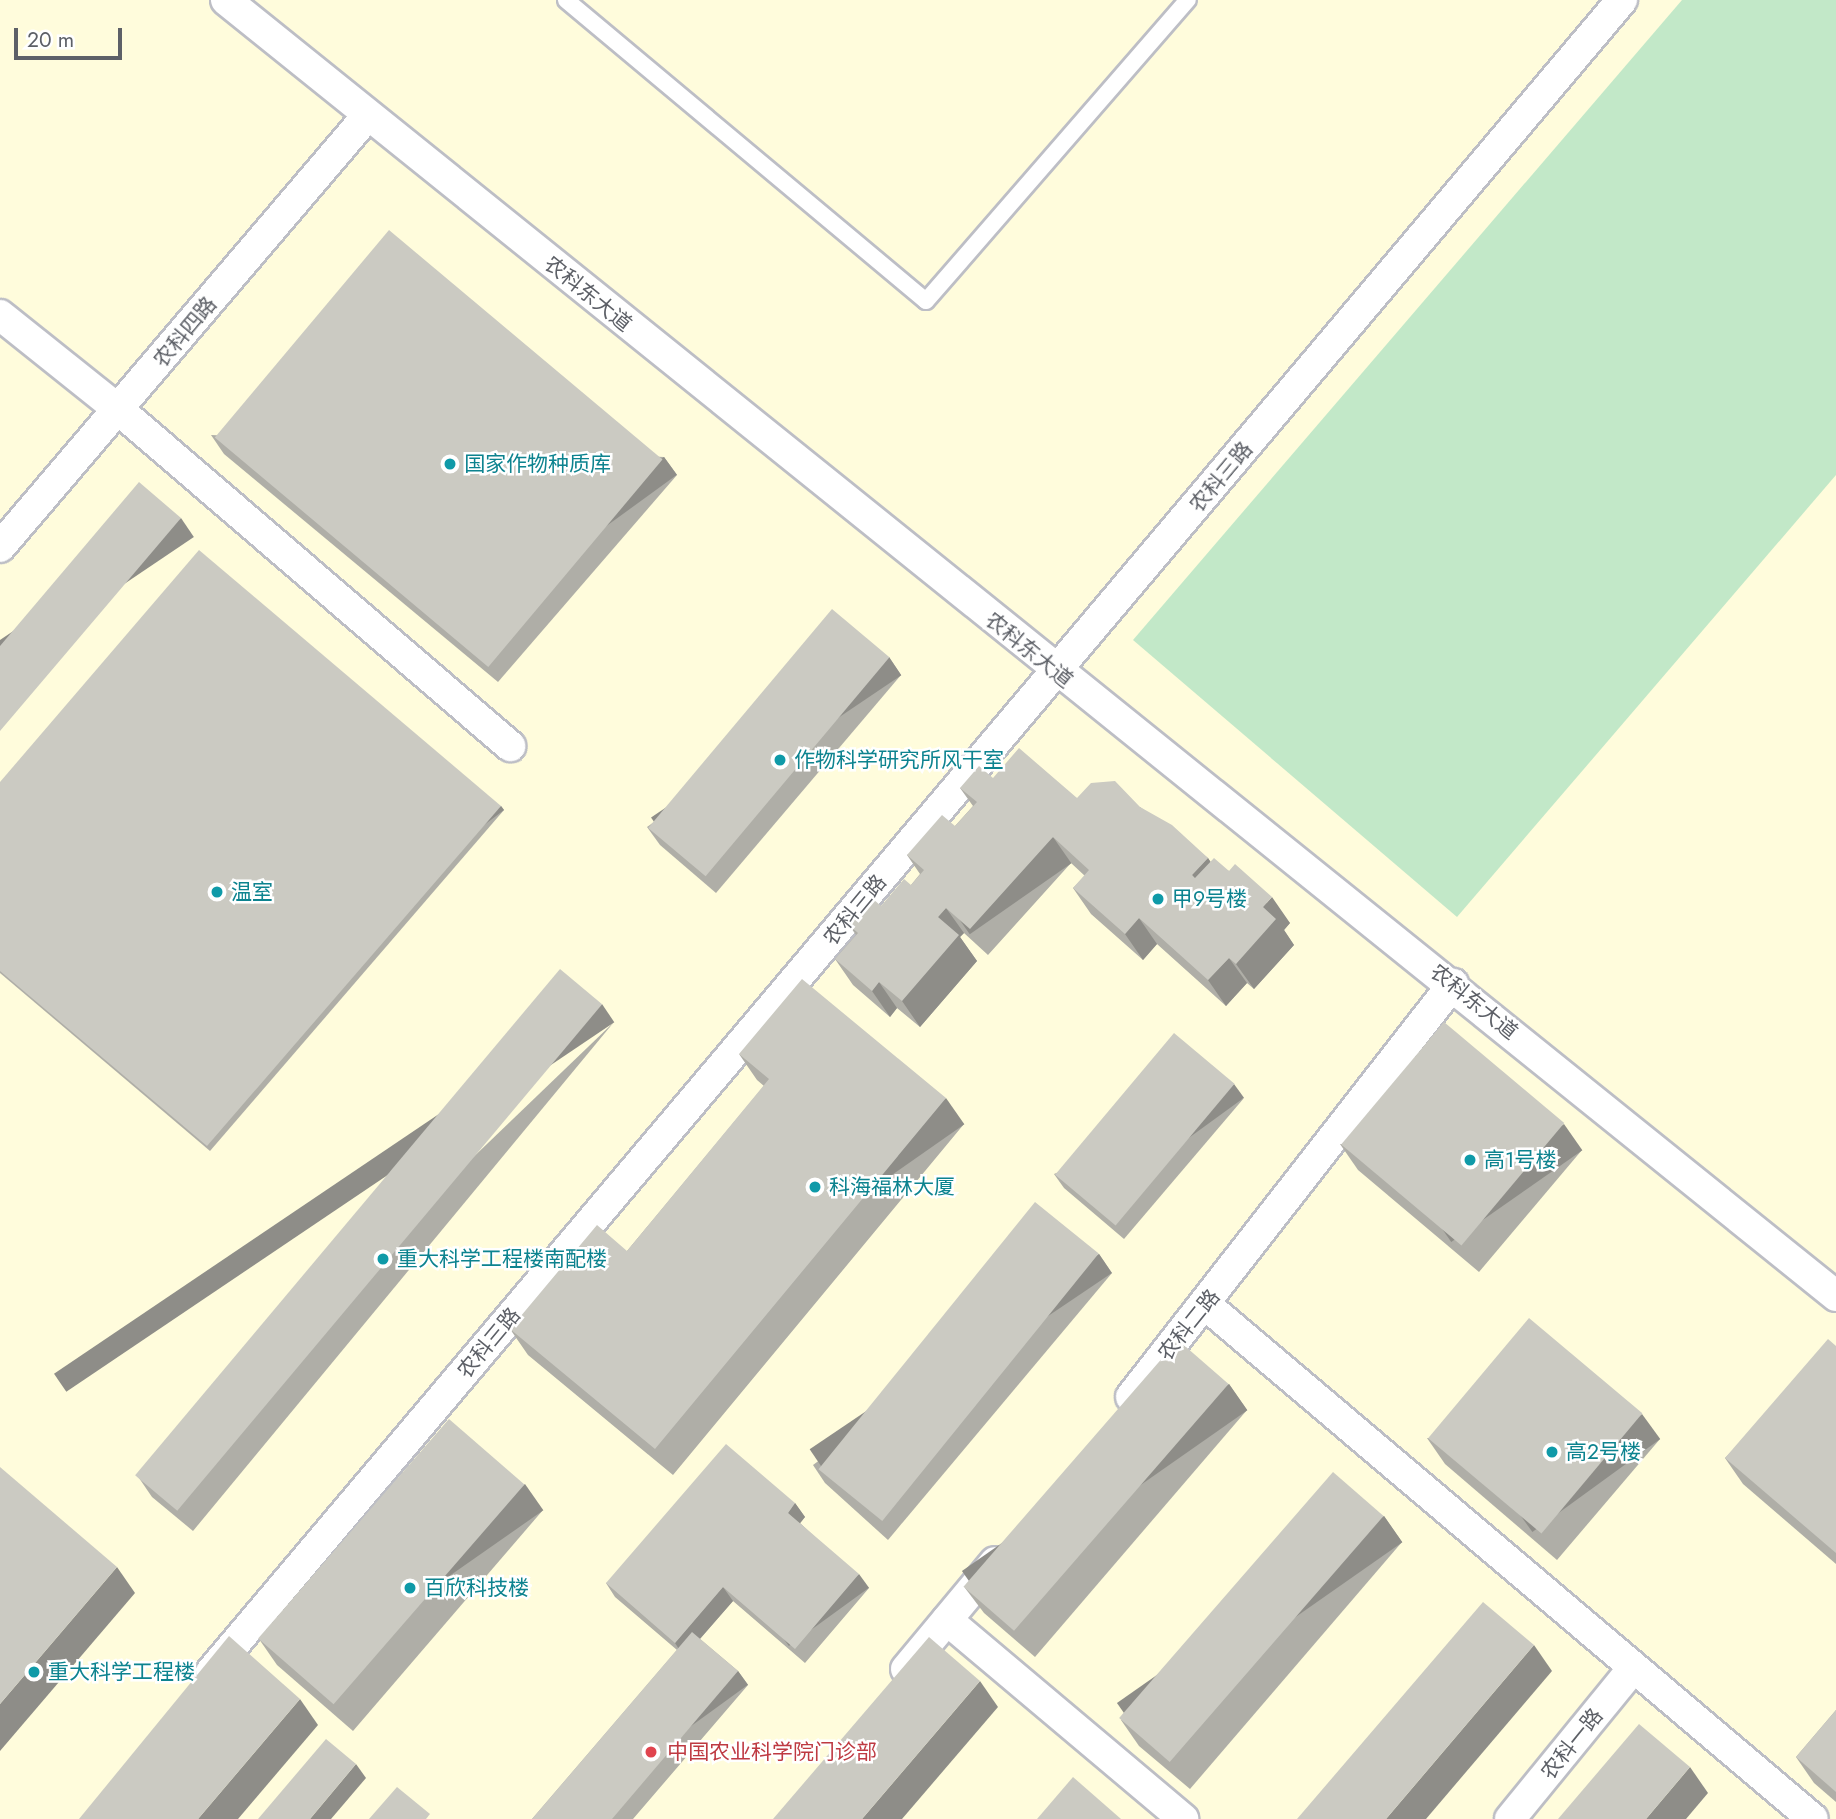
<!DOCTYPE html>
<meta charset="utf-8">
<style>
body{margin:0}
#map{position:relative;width:1836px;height:1819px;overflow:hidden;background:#f0efe6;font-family:Jost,"Noto Sans SC",sans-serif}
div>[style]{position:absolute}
.commercial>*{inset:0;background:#fffcdc;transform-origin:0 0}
.green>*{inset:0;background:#c2e8c8}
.roads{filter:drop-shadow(2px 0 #bdbec5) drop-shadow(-2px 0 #bdbec5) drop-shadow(0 2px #bdbec5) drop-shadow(0 -2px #bdbec5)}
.service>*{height:16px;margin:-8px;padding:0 8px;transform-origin:8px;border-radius:8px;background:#fff}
.minor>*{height:30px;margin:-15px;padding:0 15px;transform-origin:15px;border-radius:15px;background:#fff}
.wall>*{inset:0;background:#afaea7}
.shaded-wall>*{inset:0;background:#8e8d88;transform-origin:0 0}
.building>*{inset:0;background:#cbcac2;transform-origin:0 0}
.dots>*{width:19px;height:19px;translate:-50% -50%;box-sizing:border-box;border:4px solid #fff;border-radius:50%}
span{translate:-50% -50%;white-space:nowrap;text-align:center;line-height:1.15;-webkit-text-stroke:5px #fff;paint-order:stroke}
.street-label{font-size:21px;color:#5d6067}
.culture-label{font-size:21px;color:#0d838f}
.left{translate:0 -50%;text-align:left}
.health-label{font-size:21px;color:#be3a42}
.scale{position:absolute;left:14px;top:28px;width:108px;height:32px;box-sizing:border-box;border:4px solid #5d6067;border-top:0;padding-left:9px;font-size:21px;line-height:24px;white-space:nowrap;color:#5d6067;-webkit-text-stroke:5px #fff;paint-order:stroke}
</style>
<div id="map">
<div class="commercial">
<div style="left:0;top:0;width:1836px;height:1819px"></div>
</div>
<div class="green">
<div style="clip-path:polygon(1682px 0,1836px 0,1836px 475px,1457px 917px,1133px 640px)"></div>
</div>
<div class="roads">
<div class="service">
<div style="left:566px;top:0;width:469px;rotate:39.9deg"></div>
<div style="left:926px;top:301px;width:399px;rotate:-49deg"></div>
</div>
<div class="minor">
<div style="left:226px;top:0;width:2067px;rotate:38.83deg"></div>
<div style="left:0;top:315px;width:152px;rotate:38.6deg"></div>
<div style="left:119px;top:410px;width:516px;rotate:40.67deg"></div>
<div style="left:0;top:547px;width:567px;rotate:-49.57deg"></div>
<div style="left:1206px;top:1305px;width:795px;rotate:40.26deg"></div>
<div style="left:1131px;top:1397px;width:524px;rotate:-52.06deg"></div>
<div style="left:947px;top:1620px;width:309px;rotate:40.1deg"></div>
<div style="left:906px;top:1669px;width:139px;rotate:-50.2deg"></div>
<div style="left:211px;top:1672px;width:2188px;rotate:-49.84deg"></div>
<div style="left:1510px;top:1819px;width:195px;rotate:-50.8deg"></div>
</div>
</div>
<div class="wall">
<div style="clip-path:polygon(211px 435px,664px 457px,677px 475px,498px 682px,224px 454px)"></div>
<div style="clip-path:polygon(889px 657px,901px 675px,716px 893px,660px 845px,647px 827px)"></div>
<div style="clip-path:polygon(993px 778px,1077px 798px,1140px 807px,1208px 858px,1210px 862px,1229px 871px,1290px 923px,1284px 930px,1294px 945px,1254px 989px,1247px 983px,1226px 1006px,1157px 944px,1143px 960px,1091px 914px,1073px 888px,1085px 876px,1071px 863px,988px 955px,964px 933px,960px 937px,977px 961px,920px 1027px,897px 1008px,890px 1017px,853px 985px,835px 959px,856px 935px,849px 925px,881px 906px,911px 885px,920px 874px,907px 855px,955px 826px,973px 806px,960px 788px)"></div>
<div style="clip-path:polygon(0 782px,501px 806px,504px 810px,210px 1151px,0 973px)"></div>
<div style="clip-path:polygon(614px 1022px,193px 1531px,152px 1497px,139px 1478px)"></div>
<div style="clip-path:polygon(739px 1054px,964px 1124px,673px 1475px,528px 1355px,510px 1329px,627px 1251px,764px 1086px,757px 1080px)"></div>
<div style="clip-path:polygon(1244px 1098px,1124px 1239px,1064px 1188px,1054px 1174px)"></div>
<div style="clip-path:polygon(1340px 1144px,1582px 1150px,1479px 1272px,1358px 1170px)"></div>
<div style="clip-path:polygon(1099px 1254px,1112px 1273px,888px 1540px,825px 1483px,813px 1465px)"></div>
<div style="clip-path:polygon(1836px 1346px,1836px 1564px,1743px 1484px,1725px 1458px)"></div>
<div style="clip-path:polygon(1229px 1384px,1247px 1410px,1035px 1657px,984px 1613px,965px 1588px)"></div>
<div style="clip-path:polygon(1427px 1438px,1660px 1439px,1557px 1560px,1445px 1464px)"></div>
<div style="clip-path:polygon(795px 1503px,805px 1517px,800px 1523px,869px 1588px,805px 1663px,733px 1601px,700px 1639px,738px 1671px,748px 1685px,633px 1819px,532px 1819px,677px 1650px,615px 1597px,606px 1583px)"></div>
<div style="clip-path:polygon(543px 1510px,353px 1731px,277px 1665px,259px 1639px)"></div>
<div style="clip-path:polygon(1384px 1516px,1402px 1542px,1190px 1789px,1139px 1746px,1121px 1720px)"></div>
<div style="clip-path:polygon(1836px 1710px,1836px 1802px,1814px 1783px,1796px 1757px)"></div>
</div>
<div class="shaded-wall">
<div style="left:664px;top:457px;width:22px;height:273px;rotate:54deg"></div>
<div style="left:181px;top:518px;width:23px;height:280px;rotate:56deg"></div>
<div style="left:889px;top:657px;width:22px;height:287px;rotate:56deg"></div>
<div style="left:501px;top:806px;width:5px;height:449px;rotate:53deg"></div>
<div style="left:1053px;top:837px;width:32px;height:124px;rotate:55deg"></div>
<div style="clip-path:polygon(1208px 858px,1226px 884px,1210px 901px,1192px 875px)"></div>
<div style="clip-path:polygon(1272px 897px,1290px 923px,1284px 930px,1294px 945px,1254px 989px,1236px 964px,1263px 907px)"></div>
<div style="clip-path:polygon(946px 908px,964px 933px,960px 937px,977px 961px,920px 1027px,902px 1001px,938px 917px)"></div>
<div style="clip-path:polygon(1139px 918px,1157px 944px,1143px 960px,1125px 934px)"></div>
<div style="clip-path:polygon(1229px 958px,1247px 983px,1226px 1006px,1208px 980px)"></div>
<div style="clip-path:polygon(879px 982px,897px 1008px,890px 1017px,872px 991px)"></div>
<div style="left:602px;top:1004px;width:22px;height:661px;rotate:56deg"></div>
<div style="left:1234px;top:1084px;width:17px;height:185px;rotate:54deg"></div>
<div style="left:946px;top:1098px;width:32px;height:456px;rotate:55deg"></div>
<div style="left:1564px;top:1124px;width:32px;height:160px;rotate:55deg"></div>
<div style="left:1099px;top:1254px;width:23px;height:349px;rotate:56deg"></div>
<div style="left:1229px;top:1384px;width:32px;height:326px;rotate:55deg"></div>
<div style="left:1642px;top:1414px;width:31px;height:158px;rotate:54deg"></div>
<div style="left:525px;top:1484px;width:32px;height:291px;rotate:55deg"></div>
<div style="clip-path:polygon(795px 1503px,805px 1517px,797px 1527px,788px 1513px)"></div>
<div style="left:1384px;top:1516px;width:32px;height:326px;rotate:55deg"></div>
<div style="clip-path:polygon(117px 1567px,135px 1593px,0 1751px,0 1704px)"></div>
<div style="left:859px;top:1574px;width:17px;height:99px;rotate:54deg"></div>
<div style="clip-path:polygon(723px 1587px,733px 1601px,684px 1657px,675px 1643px)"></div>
<div style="clip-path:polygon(1534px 1645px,1552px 1671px,1426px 1819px,1386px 1819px)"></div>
<div style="left:738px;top:1671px;width:17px;height:194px;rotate:54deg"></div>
<div style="clip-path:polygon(980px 1681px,998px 1707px,902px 1819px,862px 1819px)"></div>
<div style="clip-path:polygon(300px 1699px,318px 1725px,238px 1819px,198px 1819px)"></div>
<div style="clip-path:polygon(356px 1764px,366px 1778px,331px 1819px,310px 1819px)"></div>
<div style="clip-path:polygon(1690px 1767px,1708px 1793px,1686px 1819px,1646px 1819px)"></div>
</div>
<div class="building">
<div style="left:389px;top:230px;width:357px;height:271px;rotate:40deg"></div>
<div style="clip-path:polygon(139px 482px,181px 518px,0 731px,0 646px)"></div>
<div style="clip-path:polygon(199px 550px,501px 806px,207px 1146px,0 971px,0 782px)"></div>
<div style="left:832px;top:609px;width:75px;height:286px;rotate:40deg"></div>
<div style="clip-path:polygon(1019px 748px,1077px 798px,1091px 783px,1115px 781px,1140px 807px,1172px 825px,1208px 858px,1192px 875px,1195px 878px,1214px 858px,1229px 871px,1235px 864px,1272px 897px,1263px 907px,1276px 919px,1236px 964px,1229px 958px,1208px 980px,1139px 918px,1125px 934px,1073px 888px,1089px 870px,1053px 837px,970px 929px,946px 908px,938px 917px,959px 935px,902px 1001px,879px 982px,872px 991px,835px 959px,858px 933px,849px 925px,872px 898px,881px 906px,904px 879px,911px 885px,924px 870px,907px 855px,942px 815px,955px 826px,977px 802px,960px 788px,979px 766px,993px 778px)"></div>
<div style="left:560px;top:969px;width:55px;height:661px;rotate:40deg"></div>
<div style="clip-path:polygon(802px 979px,946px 1098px,655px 1449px,510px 1329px,597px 1225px,627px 1251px,769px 1079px,739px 1054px)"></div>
<div style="left:1444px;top:1022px;width:157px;height:160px;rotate:40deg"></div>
<div style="left:1174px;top:1033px;width:79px;height:185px;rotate:40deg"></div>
<div style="left:1035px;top:1202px;width:82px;height:344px;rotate:39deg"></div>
<div style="left:1529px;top:1318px;width:148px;height:157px;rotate:40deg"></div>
<div style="clip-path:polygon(1828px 1339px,1836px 1346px,1836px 1553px,1725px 1458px)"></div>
<div style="left:1178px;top:1340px;width:67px;height:327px;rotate:41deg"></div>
<div style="left:449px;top:1419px;width:100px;height:291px;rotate:41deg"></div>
<div style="clip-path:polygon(726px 1444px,795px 1503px,788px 1513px,859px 1574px,795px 1649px,723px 1587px,675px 1643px,606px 1583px)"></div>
<div style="clip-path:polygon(0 1467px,117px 1567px,0 1704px)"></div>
<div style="left:1333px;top:1472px;width:67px;height:326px;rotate:41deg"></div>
<div style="clip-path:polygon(1483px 1602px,1534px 1645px,1386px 1819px,1297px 1819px)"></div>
<div style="clip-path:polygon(692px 1632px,738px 1671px,612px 1819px,532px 1819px)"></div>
<div style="clip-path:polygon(229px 1636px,300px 1699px,198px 1819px,79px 1819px)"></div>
<div style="clip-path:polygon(929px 1637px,980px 1681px,862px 1819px,773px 1819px)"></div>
<div style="clip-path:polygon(1836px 1710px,1836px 1792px,1796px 1757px)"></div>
<div style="clip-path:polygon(1639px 1724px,1690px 1767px,1646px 1819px,1558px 1819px)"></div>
<div style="clip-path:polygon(326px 1739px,356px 1764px,310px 1819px,258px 1819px)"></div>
<div style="clip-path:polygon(1073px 1777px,1121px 1819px,1037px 1819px)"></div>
<div style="clip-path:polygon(397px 1787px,430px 1814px,426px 1819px,369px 1819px)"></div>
</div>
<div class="dots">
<div style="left:450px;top:464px;background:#0f9aa8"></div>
<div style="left:780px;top:760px;background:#0f9aa8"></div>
<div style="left:217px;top:892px;background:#0f9aa8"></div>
<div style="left:1158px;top:899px;background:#0f9aa8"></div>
<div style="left:1470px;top:1160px;background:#0f9aa8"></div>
<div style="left:815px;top:1187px;background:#0f9aa8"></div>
<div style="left:383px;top:1259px;background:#0f9aa8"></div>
<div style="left:1552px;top:1452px;background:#0f9aa8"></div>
<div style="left:410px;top:1588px;background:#0f9aa8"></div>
<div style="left:34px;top:1672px;background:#0f9aa8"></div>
<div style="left:651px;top:1752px;background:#e0444e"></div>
</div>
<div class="street-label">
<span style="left:588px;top:294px;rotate:39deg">农科东大道</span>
<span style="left:185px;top:332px;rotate:-50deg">农科四路</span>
<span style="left:1221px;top:477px;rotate:-50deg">农科三路</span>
<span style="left:1029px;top:650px;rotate:39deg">农科东大道</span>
<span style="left:855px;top:910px;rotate:-50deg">农科三路</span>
<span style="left:1474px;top:1002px;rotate:39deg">农科东大道</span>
<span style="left:1189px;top:1325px;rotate:-51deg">农科二路</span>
<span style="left:489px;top:1343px;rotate:-50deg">农科三路</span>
<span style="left:1572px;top:1744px;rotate:-51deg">农科一路</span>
</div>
<div class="culture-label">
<span class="left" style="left:464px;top:464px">国家作物种质库</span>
<span class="left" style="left:794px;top:760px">作物科学研究所风干室</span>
<span class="left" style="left:231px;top:892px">温室</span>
<span class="left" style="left:1172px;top:899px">甲9号楼</span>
<span class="left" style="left:1484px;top:1160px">高1号楼</span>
<span class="left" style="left:829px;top:1187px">科海福林大厦</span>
<span class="left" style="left:397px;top:1259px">重大科学工程楼南配楼</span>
<span class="left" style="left:1566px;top:1452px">高2号楼</span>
<span class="left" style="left:424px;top:1588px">百欣科技楼</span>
<span class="left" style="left:48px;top:1672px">重大科学工程楼</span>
</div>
<div class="health-label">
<span class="left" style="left:667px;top:1752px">中国农业科学院门诊部</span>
</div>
<div class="scale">20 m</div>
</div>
